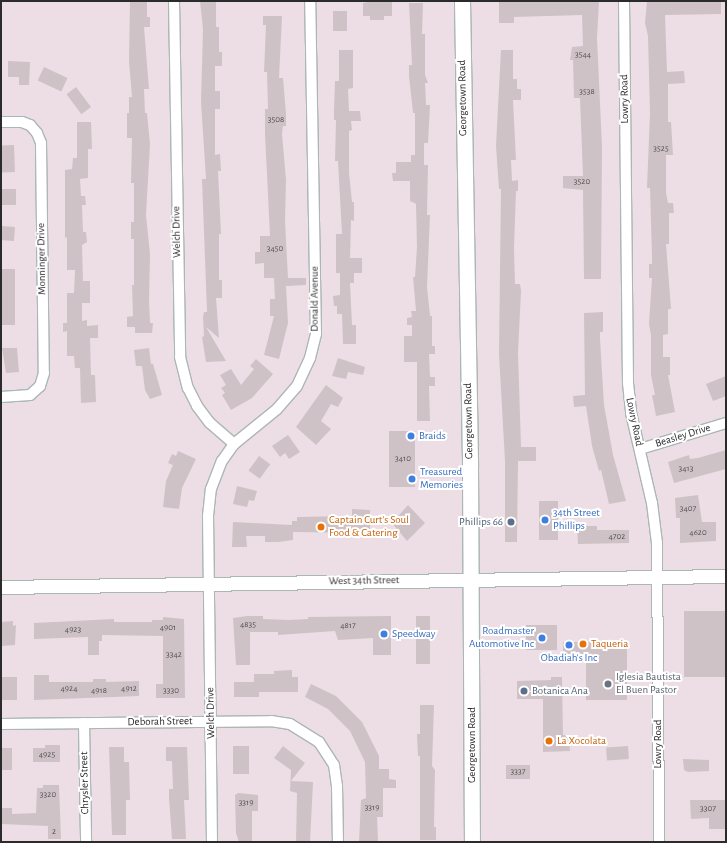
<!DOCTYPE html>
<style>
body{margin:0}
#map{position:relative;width:727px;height:843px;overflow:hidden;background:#ecdee4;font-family:"Alegreya Sans",sans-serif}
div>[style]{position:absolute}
.building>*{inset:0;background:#cfc2c7;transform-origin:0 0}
.roads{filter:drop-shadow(1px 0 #abb7b5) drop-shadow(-1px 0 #abb7b5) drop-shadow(0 1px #abb7b5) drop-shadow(0 -1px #abb7b5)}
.minor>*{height:10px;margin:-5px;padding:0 5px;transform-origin:5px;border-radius:5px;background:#fff}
.tertiary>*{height:13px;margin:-6.5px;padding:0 6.5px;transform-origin:6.5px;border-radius:6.5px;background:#fff}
.secondary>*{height:15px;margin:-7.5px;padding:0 7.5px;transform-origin:7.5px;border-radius:7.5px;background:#fff}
.dots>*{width:11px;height:11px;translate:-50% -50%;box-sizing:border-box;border:2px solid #fff;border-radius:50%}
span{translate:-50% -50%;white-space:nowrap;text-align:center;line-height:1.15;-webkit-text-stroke:4px #fff;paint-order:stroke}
.number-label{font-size:9px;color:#545152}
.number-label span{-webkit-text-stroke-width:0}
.street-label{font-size:11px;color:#2b2b2b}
.shop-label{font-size:11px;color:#366cbe}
.left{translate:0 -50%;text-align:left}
.right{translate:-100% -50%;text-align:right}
.food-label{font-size:11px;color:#c56008}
.service-label{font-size:11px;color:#4e5e75}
.worship-label{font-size:11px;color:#5b616d}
.frame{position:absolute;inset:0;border:2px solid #2b2b2b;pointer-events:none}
</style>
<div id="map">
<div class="building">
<div style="clip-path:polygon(130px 1px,147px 1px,147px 17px,150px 17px,150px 27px,144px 27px,149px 89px,144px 89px,145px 113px,147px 113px,150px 144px,146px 215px,150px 254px,149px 301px,150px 323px,153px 323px,152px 333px,135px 333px,135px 327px,127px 327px,127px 317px,133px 316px,132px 285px,134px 285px,134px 239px,131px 239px,131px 222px,134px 222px,134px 183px,131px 183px,132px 138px,127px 138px,127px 113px,129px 113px,129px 97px,132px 97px,129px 61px)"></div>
<div style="clip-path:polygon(200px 1px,216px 1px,216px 27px,219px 27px,219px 52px,222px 52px,222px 66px,215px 66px,215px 91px,220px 91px,220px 109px,215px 109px,215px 155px,220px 154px,221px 171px,218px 171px,221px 234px,219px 234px,219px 280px,222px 280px,222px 298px,216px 298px,219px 338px,206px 327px,226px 361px,206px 362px,202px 337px,204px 336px,203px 317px,204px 312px,207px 312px,202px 179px,206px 179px,201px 102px,203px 29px)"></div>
<div style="clip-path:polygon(373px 1px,392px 1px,392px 16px,384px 16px,384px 20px,370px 20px,370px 16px,363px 16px,363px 3px)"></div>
<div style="clip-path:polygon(499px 1px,599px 1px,597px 38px,602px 147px,601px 279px,584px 279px,583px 190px,563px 188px,563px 176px,583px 176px,580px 98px,574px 98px,573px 60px,570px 60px,572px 47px,583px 46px,582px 15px,514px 17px,514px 23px,499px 23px)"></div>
<div style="clip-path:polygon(647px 1px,721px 1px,721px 14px,665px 15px,667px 72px,684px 71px,685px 83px,668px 84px,668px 122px,671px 122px,673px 155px,666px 155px,666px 193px,668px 203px,673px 203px,674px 213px,669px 213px,669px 244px,666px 244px,671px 309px,668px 309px,668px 334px,663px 335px,663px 357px,670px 357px,670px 375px,668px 375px,675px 412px,656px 416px,652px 395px,655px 395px,651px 375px,651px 335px,649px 324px,652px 278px,649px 278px,649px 264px,652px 264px,652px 257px,650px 188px,647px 188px,650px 113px,648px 36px,645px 23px)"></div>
<div style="clip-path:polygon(409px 3px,423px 3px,422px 34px,425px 34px,425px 75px,428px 83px,425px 83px,426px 105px,430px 105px,428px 143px,424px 143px,424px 165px,428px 165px,427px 215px,430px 215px,427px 287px,430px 316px,432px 316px,432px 346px,435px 346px,435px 354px,429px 354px,430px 377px,435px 377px,435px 386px,429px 386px,430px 421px,417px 421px,417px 362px,404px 362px,404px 336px,412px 336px,412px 325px,407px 325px,407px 318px,412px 317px,411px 311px,416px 311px,413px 277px,415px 277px,417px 247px,416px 204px,410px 201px,410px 181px,393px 181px,392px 173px,396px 173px,396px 162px,411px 162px,411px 155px,415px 155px,415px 113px,413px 113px,409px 76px,409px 65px,412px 65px)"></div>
<div style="left:347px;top:11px;width:20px;height:14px;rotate:90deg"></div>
<div style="clip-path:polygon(263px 16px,282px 16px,279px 78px,283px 78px,286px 114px,286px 126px,283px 126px,282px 134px,286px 180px,285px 221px,288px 278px,306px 278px,306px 285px,286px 286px,288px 323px,279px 359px,264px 355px,274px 316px,270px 316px,270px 299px,275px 299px,274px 278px,264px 278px,264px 263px,255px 264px,255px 252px,260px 252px,260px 236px,270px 236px,265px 134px,265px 109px,268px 109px,267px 72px,264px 72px,266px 25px,263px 25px)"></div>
<div style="clip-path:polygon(339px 50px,353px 50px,353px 88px,348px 89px,349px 111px,360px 111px,361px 121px,351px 121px,352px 130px,349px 131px,349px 173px,352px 202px,354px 202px,354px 221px,351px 220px,350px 258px,362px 258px,362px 273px,354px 273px,354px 283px,350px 283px,352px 325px,356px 325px,356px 344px,343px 344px,342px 314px,337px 314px,337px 306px,334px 306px,333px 296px,340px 295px,340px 273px,336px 273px,336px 234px,342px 234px,338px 161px,335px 161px,336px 120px,334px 120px,334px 111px,335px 81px,339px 81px)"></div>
<div style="clip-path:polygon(501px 50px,513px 50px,513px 79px,517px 79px,517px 89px,521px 89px,521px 100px,513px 100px,516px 160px,511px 160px,512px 181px,518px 180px,518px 191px,516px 191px,514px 248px,515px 284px,520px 284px,521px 291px,518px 353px,521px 447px,536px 447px,536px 461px,518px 461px,517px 542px,505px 542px,505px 461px,499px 354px,501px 189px,499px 189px,496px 146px)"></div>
<div style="clip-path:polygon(8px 61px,30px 62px,29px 85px,19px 85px,19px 77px,8px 77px)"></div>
<div style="left:44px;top:67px;width:26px;height:15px;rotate:25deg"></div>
<div style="left:76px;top:87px;width:25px;height:12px;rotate:53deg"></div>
<div style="clip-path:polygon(77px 122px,91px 122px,92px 149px,88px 149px,88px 178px,80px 179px,81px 196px,85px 196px,86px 205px,82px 205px,83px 232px,86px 232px,87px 242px,82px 245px,83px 281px,90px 281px,90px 303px,82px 303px,82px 321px,87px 320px,87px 326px,98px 325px,98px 338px,90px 338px,91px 375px,95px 375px,96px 402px,81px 403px,80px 368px,75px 368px,74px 356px,67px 356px,67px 331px,63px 332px,63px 323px,67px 323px,67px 293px,74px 293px,75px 270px,67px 270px,67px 237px,65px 238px,65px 170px,72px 169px,73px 158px,77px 158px)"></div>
<div style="left:14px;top:145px;width:27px;height:13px;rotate:88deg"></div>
<div style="left:1px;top:189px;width:15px;height:16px"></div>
<div style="left:1px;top:226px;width:14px;height:14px;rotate:4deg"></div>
<div style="left:1px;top:269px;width:14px;height:56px"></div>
<div style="clip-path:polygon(603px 312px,603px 332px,600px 332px,600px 339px,604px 405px,613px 455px,626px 501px,609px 504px,601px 470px,599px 471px,592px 446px,586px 406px,574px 407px,573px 396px,585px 395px,584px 313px)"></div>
<div style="clip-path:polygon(2px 348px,17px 348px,19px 372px,6px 373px)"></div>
<div style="clip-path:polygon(149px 348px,151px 364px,153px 364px,162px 395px,150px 399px,145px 390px,142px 366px,136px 366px,134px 350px)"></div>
<div style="clip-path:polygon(338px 358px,365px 367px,363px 375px,348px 372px,346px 379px,332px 376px)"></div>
<div style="clip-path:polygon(256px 359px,273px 374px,252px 398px,231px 410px,222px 395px,225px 393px,221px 388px,226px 385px,220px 375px,231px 369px,241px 385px,254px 369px,250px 366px)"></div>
<div style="clip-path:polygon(726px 376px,726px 396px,713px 401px,706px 384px)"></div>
<div style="clip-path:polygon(326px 385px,343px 398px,338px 407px,331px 404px,321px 421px,331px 429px,316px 445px,296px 427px)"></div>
<div style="left:389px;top:431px;width:26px;height:56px"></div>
<div style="clip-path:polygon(288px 435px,300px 452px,289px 459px,285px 453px,280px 457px,272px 446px)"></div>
<div style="clip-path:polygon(726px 450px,726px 469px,674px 483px,668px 462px,689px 455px,690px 459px,698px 458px)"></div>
<div style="clip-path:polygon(178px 451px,196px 459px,182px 488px,179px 509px,163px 507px,166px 481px,173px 465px,168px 463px,172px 454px,176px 456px)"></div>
<div style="left:259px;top:456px;width:14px;height:18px;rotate:36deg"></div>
<div style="clip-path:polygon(237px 486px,257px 491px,254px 501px,249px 500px,247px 507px,233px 504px)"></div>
<div style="clip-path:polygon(698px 495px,702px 522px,716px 522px,716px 541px,680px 543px,680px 518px,676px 518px,675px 498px)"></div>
<div style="left:539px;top:501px;width:19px;height:39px"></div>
<div style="clip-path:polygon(408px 505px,425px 523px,407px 541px,392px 523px)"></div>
<div style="clip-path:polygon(352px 509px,370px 510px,370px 533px,293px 532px,293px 540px,278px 542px,265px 542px,265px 536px,246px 536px,247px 547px,232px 547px,233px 522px,292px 525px,292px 521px,297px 521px,297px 517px,352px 516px)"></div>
<div style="clip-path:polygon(577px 526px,597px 526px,597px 530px,629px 530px,629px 543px,578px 544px)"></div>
<div style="left:684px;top:611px;width:42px;height:66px"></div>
<div style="clip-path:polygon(247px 616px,263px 616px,263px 619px,289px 620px,308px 619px,308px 617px,391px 616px,391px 655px,373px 655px,373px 638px,338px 640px,335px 631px,278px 635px,278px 632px,250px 632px,250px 665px,236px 665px,233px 618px)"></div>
<div style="left:416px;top:616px;width:14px;height:48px"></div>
<div style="clip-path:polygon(163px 617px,184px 619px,185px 698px,156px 698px,156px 684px,163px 684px,163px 636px,102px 635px,102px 641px,99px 641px,99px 655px,88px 655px,88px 637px,34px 639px,34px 623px,114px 619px,114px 622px,152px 622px,152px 620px,163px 620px)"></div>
<div style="clip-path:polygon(13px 621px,13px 626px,16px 625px,15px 645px,1px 646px,1px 622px)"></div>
<div style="left:526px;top:625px;width:31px;height:25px"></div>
<div style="clip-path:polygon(563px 642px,627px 642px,627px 700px,586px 700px,586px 662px,563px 663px)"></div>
<div style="clip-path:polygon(292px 670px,292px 677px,298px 677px,298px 692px,259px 692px,259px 697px,234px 697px,234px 682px,254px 682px,254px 674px,274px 674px,274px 671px)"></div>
<div style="clip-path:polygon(34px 675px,49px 675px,49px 682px,93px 682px,93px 679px,106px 679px,106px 682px,139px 681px,139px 696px,34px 700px)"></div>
<div style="left:1px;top:677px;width:16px;height:23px"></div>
<div style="clip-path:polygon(551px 677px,562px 677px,563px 735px,569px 735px,570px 751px,543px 752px,543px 699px,517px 699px,517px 681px,551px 680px)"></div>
<div style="clip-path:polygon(311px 684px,336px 696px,362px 722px,379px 756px,379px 769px,389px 769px,389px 779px,396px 780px,396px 788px,383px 788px,383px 817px,377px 817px,378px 842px,359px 842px,361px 800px,366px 798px,365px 762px,350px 731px,328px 709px,305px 697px)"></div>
<div style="clip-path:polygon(420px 705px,434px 705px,432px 766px,435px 770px,434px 827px,436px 827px,436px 840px,420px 840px,420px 756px,418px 756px,417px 734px,420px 734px)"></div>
<div style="clip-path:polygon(45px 745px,60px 745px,60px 762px,33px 762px,33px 748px,45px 748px)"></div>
<div style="left:233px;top:746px;width:16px;height:28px"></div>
<div style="clip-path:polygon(283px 746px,305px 763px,291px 781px,313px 782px,310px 842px,296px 842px,297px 793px,290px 791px,291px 770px,274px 758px)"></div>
<div style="left:628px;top:746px;width:13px;height:22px;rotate:86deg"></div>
<div style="clip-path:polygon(109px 747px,124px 747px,124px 762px,129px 762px,130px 800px,126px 800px,126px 835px,112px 835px)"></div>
<div style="clip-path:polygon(166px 747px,187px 747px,189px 800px,184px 800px,186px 839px,172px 839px,169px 798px,169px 789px,173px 789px,172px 761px,166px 761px)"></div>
<div style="left:1px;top:748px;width:11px;height:22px"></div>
<div style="clip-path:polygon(683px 759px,709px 760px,709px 771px,688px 772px,684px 770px)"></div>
<div style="left:506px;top:765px;width:24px;height:14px"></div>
<div style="clip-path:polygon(43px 785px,59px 785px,61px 839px,48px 839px,48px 826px,1px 824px,1px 808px,12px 808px,12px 814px,36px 813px,37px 788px,43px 788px)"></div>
<div style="clip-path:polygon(238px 793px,258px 795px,258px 811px,252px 811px,252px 842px,239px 842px,236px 833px,235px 795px)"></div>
<div style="clip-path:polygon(690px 800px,726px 800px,726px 829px,709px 829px,709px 818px,691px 819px)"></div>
</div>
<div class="roads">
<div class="minor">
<div style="left:174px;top:1px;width:356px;rotate:89deg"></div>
<div style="left:180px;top:357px;width:32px;rotate:76deg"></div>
<div style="left:188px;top:388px;width:20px;rotate:63deg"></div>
<div style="left:197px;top:406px;width:21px;rotate:53deg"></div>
<div style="left:210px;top:423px;width:32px;rotate:41deg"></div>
<div style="left:624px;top:1px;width:382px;rotate:89.4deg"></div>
<div style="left:628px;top:383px;width:30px;rotate:84deg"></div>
<div style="left:631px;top:413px;width:92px;rotate:76.9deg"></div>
<div style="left:652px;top:503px;width:40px;rotate:82.9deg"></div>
<div style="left:657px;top:543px;width:299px;rotate:89.6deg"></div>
<div style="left:1px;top:122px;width:21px"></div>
<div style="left:22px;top:122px;width:9px;rotate:21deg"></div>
<div style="left:30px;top:125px;width:11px;rotate:49deg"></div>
<div style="left:37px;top:133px;width:11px;rotate:68deg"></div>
<div style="left:41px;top:143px;width:230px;rotate:89.3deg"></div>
<div style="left:44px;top:373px;width:14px;rotate:107deg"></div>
<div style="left:40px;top:386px;width:13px;rotate:138deg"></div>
<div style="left:30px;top:395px;width:29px;rotate:176deg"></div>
<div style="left:640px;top:449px;width:90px;rotate:-16.8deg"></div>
<div style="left:84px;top:723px;width:119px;rotate:89deg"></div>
<div style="left:1px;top:724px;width:270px;rotate:-0.6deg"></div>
<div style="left:271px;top:721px;width:19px;rotate:9deg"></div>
<div style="left:290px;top:724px;width:34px;rotate:32deg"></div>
<div style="left:319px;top:742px;width:27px;rotate:57deg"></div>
<div style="left:334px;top:765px;width:21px;rotate:82deg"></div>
<div style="left:337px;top:786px;width:56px;rotate:89deg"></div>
<div style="left:212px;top:842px;width:326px;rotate:-90.7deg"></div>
<div style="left:208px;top:516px;width:27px;rotate:-84deg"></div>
<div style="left:211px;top:489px;width:30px;rotate:-69deg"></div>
<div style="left:222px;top:461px;width:21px;rotate:-55deg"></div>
<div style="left:234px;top:444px;width:55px;rotate:-39.1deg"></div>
<div style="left:277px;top:409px;width:30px;rotate:-49deg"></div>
<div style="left:297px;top:386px;width:31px;rotate:-65deg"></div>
<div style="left:310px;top:358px;width:25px;rotate:-76deg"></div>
<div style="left:316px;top:334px;width:333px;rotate:-91deg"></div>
</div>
<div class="tertiary">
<div style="left:1px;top:587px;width:725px;rotate:-0.87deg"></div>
</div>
<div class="secondary">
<div style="left:462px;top:1px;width:465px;rotate:89deg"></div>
<div style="left:470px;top:466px;width:376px;rotate:89.7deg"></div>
</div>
</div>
<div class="dots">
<div style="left:411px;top:436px;background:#3f7fe0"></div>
<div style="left:412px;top:479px;background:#3f7fe0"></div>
<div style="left:545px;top:520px;background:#3f7fe0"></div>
<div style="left:511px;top:522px;background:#5c6f8a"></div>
<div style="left:321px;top:527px;background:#e8710a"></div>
<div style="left:384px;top:634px;background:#3f7fe0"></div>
<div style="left:542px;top:638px;background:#3f7fe0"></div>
<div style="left:583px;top:644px;background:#e8710a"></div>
<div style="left:569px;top:645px;background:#3f7fe0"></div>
<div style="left:608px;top:684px;background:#6b7280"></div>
<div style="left:524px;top:691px;background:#5c6f8a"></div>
<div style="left:549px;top:741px;background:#e8710a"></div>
</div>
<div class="number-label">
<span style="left:583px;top:55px">3544</span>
<span style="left:587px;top:92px">3538</span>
<span style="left:276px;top:120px">3508</span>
<span style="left:661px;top:149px">3525</span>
<span style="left:582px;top:182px">3520</span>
<span style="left:275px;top:249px">3450</span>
<span style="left:403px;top:459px">3410</span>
<span style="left:686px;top:469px">3413</span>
<span style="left:688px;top:509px">3407</span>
<span style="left:698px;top:533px">4620</span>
<span style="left:617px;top:537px">4702</span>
<span style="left:248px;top:625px">4835</span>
<span style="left:348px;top:626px">4817</span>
<span style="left:168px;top:628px">4901</span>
<span style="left:73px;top:630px">4923</span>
<span style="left:174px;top:655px">3342</span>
<span style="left:69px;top:689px">4924</span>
<span style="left:129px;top:689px">4912</span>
<span style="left:99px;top:691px">4918</span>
<span style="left:171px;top:691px">3330</span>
<span style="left:47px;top:755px">4925</span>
<span style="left:518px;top:772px">3337</span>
<span style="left:48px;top:795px">3320</span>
<span style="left:246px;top:803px">3319</span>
<span style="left:372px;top:808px">3319</span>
<span style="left:708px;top:809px">3307</span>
<span style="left:54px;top:832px">2</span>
</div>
<div class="street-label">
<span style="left:463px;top:98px;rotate:-91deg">Georgetown Road</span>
<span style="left:625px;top:99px;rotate:-91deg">Lowry Road</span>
<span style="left:177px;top:232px;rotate:-91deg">Welch Drive</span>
<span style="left:42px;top:259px;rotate:-91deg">Monninger Drive</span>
<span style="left:315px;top:299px;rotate:-90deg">Donald Avenue</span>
<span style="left:469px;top:421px;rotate:-91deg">Georgetown Road</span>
<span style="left:634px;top:422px;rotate:78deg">Lowry Road</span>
<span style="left:683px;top:436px;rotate:-17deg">Beasley Drive</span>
<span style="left:364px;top:581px;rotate:-1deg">West 34th Street</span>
<span style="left:211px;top:713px;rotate:-91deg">Welch Drive</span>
<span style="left:160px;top:722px;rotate:-1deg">Deborah Street</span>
<span style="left:658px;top:744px;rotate:-90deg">Lowry Road</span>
<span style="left:472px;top:745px;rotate:-90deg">Georgetown Road</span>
<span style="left:85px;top:783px;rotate:-91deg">Chrysler Street</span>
</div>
<div class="shop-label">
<span class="left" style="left:419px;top:436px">Braids</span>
<span class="left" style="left:420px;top:479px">Treasured<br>Memories</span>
<span class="left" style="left:553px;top:520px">34th Street<br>Phillips</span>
<span class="right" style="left:534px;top:638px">Roadmaster<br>Automotive Inc</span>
<span class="left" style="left:392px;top:634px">Speedway</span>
<span style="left:569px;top:658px">Obadiah's Inc</span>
</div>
<div class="food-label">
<span class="left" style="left:329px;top:527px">Captain Curt's Soul<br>Food &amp; Catering</span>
<span class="left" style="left:591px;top:644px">Taqueria</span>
<span class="left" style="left:557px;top:741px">La Xocolata</span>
</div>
<div class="service-label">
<span class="right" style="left:503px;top:522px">Phillips 66</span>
<span class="left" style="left:532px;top:691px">Botanica Ana</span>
</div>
<div class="worship-label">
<span class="left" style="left:616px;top:684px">Iglesia Bautista<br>El Buen Pastor</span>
</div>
<div class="frame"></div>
</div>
